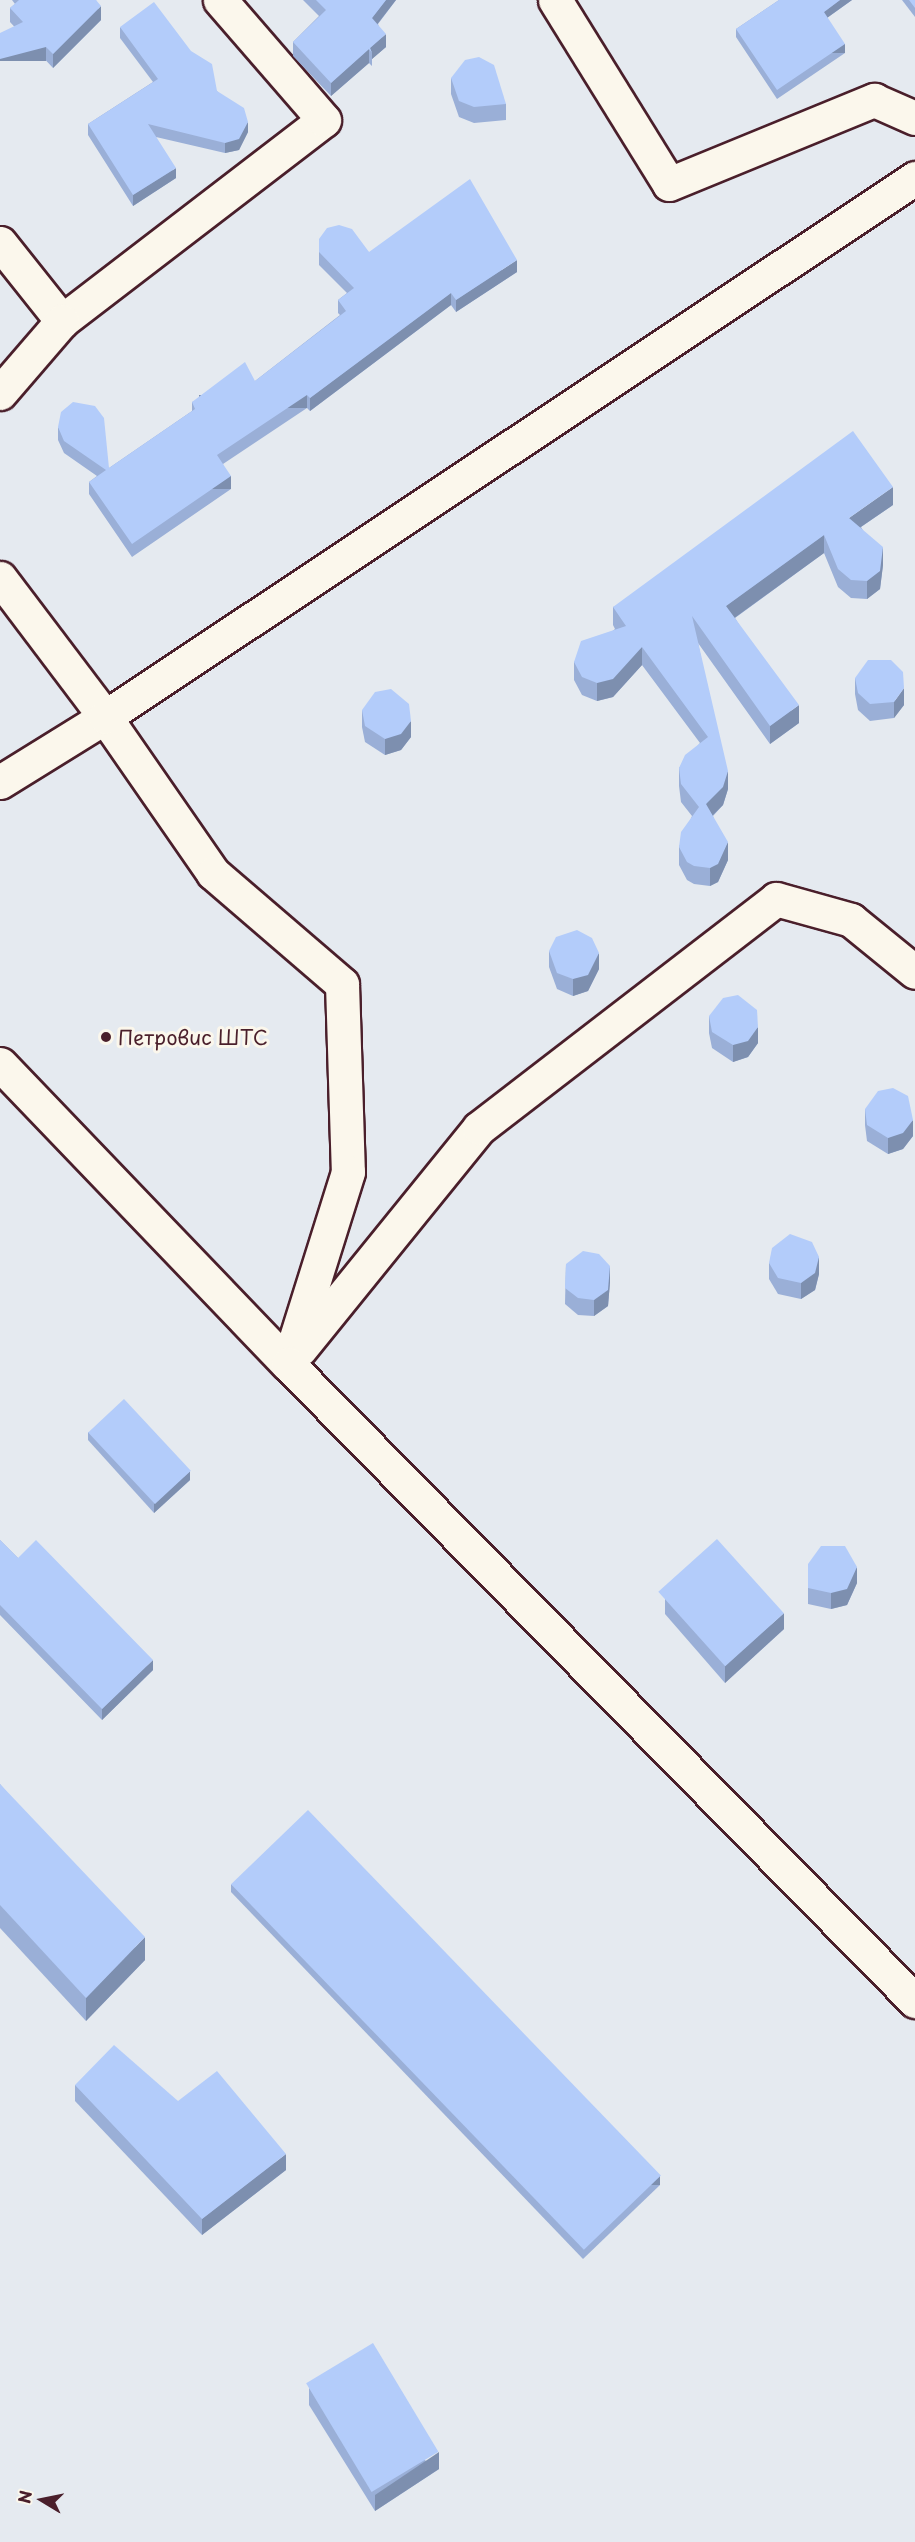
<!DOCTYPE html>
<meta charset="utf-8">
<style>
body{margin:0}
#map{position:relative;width:915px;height:2542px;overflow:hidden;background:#e5eaf0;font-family:"Playpen Sans",sans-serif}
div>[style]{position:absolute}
.roads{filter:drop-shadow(2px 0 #4a1f2b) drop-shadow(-2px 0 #4a1f2b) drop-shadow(0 2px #4a1f2b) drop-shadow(0 -2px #4a1f2b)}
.minor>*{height:33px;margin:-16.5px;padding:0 16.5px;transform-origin:16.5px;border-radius:16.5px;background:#fbf7ec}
.tertiary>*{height:33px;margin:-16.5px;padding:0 16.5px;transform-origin:16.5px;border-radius:16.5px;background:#fbf7ec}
.trunk>*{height:33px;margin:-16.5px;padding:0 16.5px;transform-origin:16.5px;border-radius:16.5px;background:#fbf7ec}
.wall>*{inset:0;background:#9aafd7}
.shaded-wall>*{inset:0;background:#7d8faf;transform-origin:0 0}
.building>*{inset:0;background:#b3ccfa;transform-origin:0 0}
.dots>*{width:16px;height:16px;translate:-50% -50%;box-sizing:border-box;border:3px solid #fbf7ec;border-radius:50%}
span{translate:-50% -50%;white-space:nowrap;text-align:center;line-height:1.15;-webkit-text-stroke:6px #fbf7ec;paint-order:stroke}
.poi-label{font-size:20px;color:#4a1f2b}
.left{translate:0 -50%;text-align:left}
.north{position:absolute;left:12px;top:2470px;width:60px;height:60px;-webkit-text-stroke:4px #fbf7ec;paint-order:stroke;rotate:280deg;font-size:16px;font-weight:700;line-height:24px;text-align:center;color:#4a1f2b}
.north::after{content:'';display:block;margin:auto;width:21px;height:27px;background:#4a1f2b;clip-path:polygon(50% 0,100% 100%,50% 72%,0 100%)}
</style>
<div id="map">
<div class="roads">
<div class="minor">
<div style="left:555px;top:0;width:216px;rotate:58.2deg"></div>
<div style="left:669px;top:184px;width:222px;rotate:-22.3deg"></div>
<div style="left:874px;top:100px;width:45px;rotate:23.7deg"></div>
<div style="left:0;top:243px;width:100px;rotate:51.5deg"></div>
<div style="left:62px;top:321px;width:330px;rotate:-37.5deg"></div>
<div style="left:324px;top:120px;width:159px;rotate:-130.9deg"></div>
<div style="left:0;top:393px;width:95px;rotate:-49.3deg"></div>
<div style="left:0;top:578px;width:174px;rotate:52.9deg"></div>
<div style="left:105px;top:717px;width:190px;rotate:55.3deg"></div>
<div style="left:213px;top:873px;width:170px;rotate:40.7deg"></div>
<div style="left:342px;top:984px;width:188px;rotate:88.2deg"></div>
<div style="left:348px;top:1172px;width:201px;rotate:107.4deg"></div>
<div style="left:300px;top:1349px;width:284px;rotate:-51deg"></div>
<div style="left:479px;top:1128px;width:375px;rotate:-37.6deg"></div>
<div style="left:776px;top:899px;width:78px;rotate:15.6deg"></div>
<div style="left:851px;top:920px;width:82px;rotate:39.1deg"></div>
</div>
<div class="tertiary">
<div style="left:0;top:1064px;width:416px;rotate:46.2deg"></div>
<div style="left:288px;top:1364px;width:894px;rotate:45.45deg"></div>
</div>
<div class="trunk">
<div style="left:0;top:782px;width:123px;rotate:-31.8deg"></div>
<div style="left:105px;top:717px;width:973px;rotate:-33.64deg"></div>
</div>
</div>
<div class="wall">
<div style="clip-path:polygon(12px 0,96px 0,101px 20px,53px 68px,10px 22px,10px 8px,15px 4px)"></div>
<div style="clip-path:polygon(303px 0,396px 0,378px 24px,386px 47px,372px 59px,372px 66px,369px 63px,331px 96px,293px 56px,293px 42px,319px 16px)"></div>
<div style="clip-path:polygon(779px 0,852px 0,827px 18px,845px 53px,777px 99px,736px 37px,736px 29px)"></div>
<div style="clip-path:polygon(902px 0,915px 0,915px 17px)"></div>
<div style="clip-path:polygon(120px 27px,217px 91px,248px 132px,239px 150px,225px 153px,156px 137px,176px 178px,133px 206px,88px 135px,88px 124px,153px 82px,120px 38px)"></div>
<div style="clip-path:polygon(451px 78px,506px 104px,506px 120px,474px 123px,459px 117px,451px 94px)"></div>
<div style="clip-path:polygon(319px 239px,369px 252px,517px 272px,456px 312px,451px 305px,310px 411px,307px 408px,223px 464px,231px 489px,132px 557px,89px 494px,89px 482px,97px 476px,64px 453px,58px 440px,58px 427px,109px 468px,192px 411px,192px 402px,255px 381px,340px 315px,338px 313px,338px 300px,347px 293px,319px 265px)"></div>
<div style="clip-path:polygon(893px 505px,861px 527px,883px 565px,880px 589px,867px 599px,851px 598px,838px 587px,824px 553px,735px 618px,799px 723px,770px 744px,698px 643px,728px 789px,723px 805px,713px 816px,728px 860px,718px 882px,710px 886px,694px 884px,687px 880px,679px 865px,679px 847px,692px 816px,681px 802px,679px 786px,679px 768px,700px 743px,642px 665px,613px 697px,597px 701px,582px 695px,574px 680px,574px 662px,615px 629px,613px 625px,613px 607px)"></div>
<div style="clip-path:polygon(855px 678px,904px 705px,894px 718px,870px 721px,858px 710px,855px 694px)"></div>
<div style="clip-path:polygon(362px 710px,411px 737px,401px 750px,385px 755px,365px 742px,362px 727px)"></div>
<div style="clip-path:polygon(549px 951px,599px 969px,588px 991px,573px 996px,557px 989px,549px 967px)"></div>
<div style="clip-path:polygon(709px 1016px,758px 1043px,748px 1057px,733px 1062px,712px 1048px,709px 1033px)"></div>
<div style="clip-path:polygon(865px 1109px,913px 1136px,903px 1149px,888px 1154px,867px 1141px,865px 1125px)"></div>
<div style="clip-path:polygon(769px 1263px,819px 1274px,815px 1290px,801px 1299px,778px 1294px,769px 1279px)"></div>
<div style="clip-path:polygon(566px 1264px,610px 1282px,608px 1306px,594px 1316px,578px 1315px,565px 1304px)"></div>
<div style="clip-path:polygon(88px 1432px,190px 1480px,154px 1513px,88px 1440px)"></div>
<div style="clip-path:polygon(0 1540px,18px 1558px,153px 1670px,102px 1720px,0 1615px)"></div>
<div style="clip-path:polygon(808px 1564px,857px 1583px,847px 1605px,831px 1609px,808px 1604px)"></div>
<div style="clip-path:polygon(665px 1598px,784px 1629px,725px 1683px,665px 1614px)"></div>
<div style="clip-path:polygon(0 1784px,145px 1960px,86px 2021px,0 1928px)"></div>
<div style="clip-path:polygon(231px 1884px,660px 2185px,583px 2259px,231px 1892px)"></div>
<div style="clip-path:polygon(75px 2085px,178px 2101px,286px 2170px,202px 2235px,75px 2101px)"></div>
<div style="clip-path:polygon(309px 2388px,439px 2469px,375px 2511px,309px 2405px)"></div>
</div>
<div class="shaded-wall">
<div style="clip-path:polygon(386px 0,396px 0,372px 31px,372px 18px)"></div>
<div style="clip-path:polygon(840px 0,852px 0,824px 20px,824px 12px)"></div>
<div style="clip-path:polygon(101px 6px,101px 20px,53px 68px,53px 54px)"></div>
<div style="clip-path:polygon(386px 34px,386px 47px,372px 59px,372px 53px,370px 48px)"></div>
<div style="left:845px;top:44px;width:9px;height:82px;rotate:90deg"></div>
<div style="left:46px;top:47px;width:14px;height:48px;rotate:90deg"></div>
<div style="clip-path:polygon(369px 49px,369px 63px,331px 96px,331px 83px)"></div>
<div style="clip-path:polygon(248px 122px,248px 132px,239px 150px,225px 153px,225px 143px)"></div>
<div style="clip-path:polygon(176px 168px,176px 178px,133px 206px,133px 195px)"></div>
<div style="clip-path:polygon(517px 260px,517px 272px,456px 312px,456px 300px)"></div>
<div style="clip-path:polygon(451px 293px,451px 305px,310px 411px,310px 398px)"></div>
<div style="left:307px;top:395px;width:13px;height:108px;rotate:90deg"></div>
<div style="left:231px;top:476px;width:13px;height:120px;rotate:90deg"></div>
<div style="clip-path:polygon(893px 487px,893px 505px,849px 535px,849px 518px)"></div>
<div style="clip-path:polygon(824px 535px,824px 553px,726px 624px,726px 606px)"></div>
<div style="clip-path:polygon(883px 547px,883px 565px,880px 589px,867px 599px,867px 581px)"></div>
<div style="clip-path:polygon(642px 647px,642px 665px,613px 697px,597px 701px,597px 683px)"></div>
<div style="clip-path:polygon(904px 688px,904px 705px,894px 718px,894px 702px)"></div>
<div style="clip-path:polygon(799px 705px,799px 723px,770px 744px,770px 726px)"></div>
<div style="clip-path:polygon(411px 721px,411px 737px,401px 750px,385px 755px,385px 739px)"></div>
<div style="clip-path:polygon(728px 771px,728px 789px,723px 805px,706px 822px,706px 804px)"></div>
<div style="clip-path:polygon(728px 842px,728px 860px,718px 882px,710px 886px,710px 868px)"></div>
<div style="clip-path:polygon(599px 953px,599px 969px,588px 991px,573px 996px,573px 979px)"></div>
<div style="clip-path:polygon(758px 1027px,758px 1043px,748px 1057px,733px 1062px,733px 1045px)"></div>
<div style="clip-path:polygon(913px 1120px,913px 1136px,903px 1149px,888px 1154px,888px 1138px)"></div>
<div style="clip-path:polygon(819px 1257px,819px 1274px,815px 1290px,801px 1299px,801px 1283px)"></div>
<div style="clip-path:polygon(610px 1266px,610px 1282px,608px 1306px,594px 1316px,594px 1300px)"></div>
<div style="clip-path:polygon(190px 1471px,190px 1480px,154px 1513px,154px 1504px)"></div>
<div style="clip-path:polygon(857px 1567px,857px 1583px,847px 1605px,831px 1609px,831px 1593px)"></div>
<div style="clip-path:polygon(784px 1613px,784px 1629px,725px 1683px,725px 1666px)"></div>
<div style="clip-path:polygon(153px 1660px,153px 1670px,102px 1720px,102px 1709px)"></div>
<div style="clip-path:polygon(145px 1937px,145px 1960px,86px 2021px,86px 1998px)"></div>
<div style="clip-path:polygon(286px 2154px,286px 2170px,202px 2235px,202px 2219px)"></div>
<div style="left:660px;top:2176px;width:9px;height:107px;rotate:90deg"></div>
<div style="clip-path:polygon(439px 2452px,439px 2469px,375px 2511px,375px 2495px)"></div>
</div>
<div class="building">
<div style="clip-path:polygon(19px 0,96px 0,101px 6px,53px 54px,46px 47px,0 59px,0 33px,23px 22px,10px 8px)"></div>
<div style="clip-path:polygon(316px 0,386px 0,372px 18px,386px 34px,370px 48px,372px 53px,369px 49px,331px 83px,293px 42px,326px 10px)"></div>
<div style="clip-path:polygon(779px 0,840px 0,824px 12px,845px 44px,777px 90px,736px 29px)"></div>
<div style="clip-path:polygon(909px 0,915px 0,915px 8px)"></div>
<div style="clip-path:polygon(154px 2px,191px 51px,212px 64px,217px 91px,244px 108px,248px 122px,239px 139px,225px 143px,148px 124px,176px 168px,133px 195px,88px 124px,158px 79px,120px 27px)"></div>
<div style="clip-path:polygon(479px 57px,494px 65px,506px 104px,474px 107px,459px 101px,451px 78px,465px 60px)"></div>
<div style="clip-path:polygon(470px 179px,517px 260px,456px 300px,451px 293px,310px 398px,307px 395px,217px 455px,231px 476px,132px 544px,89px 482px,106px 470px,64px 441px,58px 427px,61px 412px,73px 402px,95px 406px,104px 418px,109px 468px,195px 409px,192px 402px,245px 362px,255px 381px,346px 311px,338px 300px,354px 288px,319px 252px,319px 239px,327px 228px,339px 225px,352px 229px,369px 252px)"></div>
<div style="clip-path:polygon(853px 431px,893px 487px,849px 518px,883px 547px,880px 571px,867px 581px,851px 580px,838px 569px,824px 535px,726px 606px,799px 705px,770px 726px,692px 616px,728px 771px,723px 787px,706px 804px,728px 842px,718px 864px,710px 868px,694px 866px,687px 862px,679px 847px,681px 832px,699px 807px,681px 784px,679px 768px,685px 755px,708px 737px,642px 647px,613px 679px,597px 683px,582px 677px,574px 662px,581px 641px,626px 626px,613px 607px)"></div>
<div style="clip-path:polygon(868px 660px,891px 660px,903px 672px,904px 688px,894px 702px,870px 704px,858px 693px,855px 678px)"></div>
<div style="clip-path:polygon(391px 689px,409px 704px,411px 721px,401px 734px,385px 739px,365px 726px,362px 710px,375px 692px)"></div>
<div style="clip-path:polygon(577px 930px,592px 938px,599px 953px,588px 975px,573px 979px,557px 973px,549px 951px,556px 937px)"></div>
<div style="clip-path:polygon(738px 995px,757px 1010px,758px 1027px,748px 1041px,733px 1045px,712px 1032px,709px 1016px,723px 998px)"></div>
<div style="clip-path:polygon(893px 1088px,908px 1096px,913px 1120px,903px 1133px,888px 1138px,867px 1125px,865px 1109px,878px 1091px)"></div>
<div style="clip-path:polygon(790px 1234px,812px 1242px,819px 1257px,815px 1273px,801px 1283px,778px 1278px,769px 1263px,772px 1248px)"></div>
<div style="clip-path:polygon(583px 1251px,599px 1254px,610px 1266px,608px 1290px,594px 1300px,578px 1298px,565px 1288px,566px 1264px)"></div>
<div style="left:124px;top:1399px;width:98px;height:49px;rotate:47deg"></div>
<div style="left:717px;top:1539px;width:100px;height:79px;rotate:48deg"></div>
<div style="clip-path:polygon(0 1540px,18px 1558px,36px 1540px,153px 1660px,102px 1709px,0 1605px)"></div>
<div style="clip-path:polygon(821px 1546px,845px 1546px,857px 1567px,847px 1589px,831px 1593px,808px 1588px,808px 1564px)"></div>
<div style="clip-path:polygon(0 1784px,145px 1937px,86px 1998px,0 1905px)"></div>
<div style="left:308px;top:1810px;width:508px;height:107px;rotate:46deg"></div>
<div style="clip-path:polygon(114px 2045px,178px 2101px,217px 2071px,286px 2154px,202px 2219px,75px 2085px)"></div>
<div style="left:373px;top:2343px;width:127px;height:78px;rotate:59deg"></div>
</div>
<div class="dots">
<div style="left:106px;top:1037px;background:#4a1f2b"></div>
</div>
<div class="poi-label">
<span class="left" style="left:118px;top:1037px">Петровис ШТС</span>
</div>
<div class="north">N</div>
</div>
